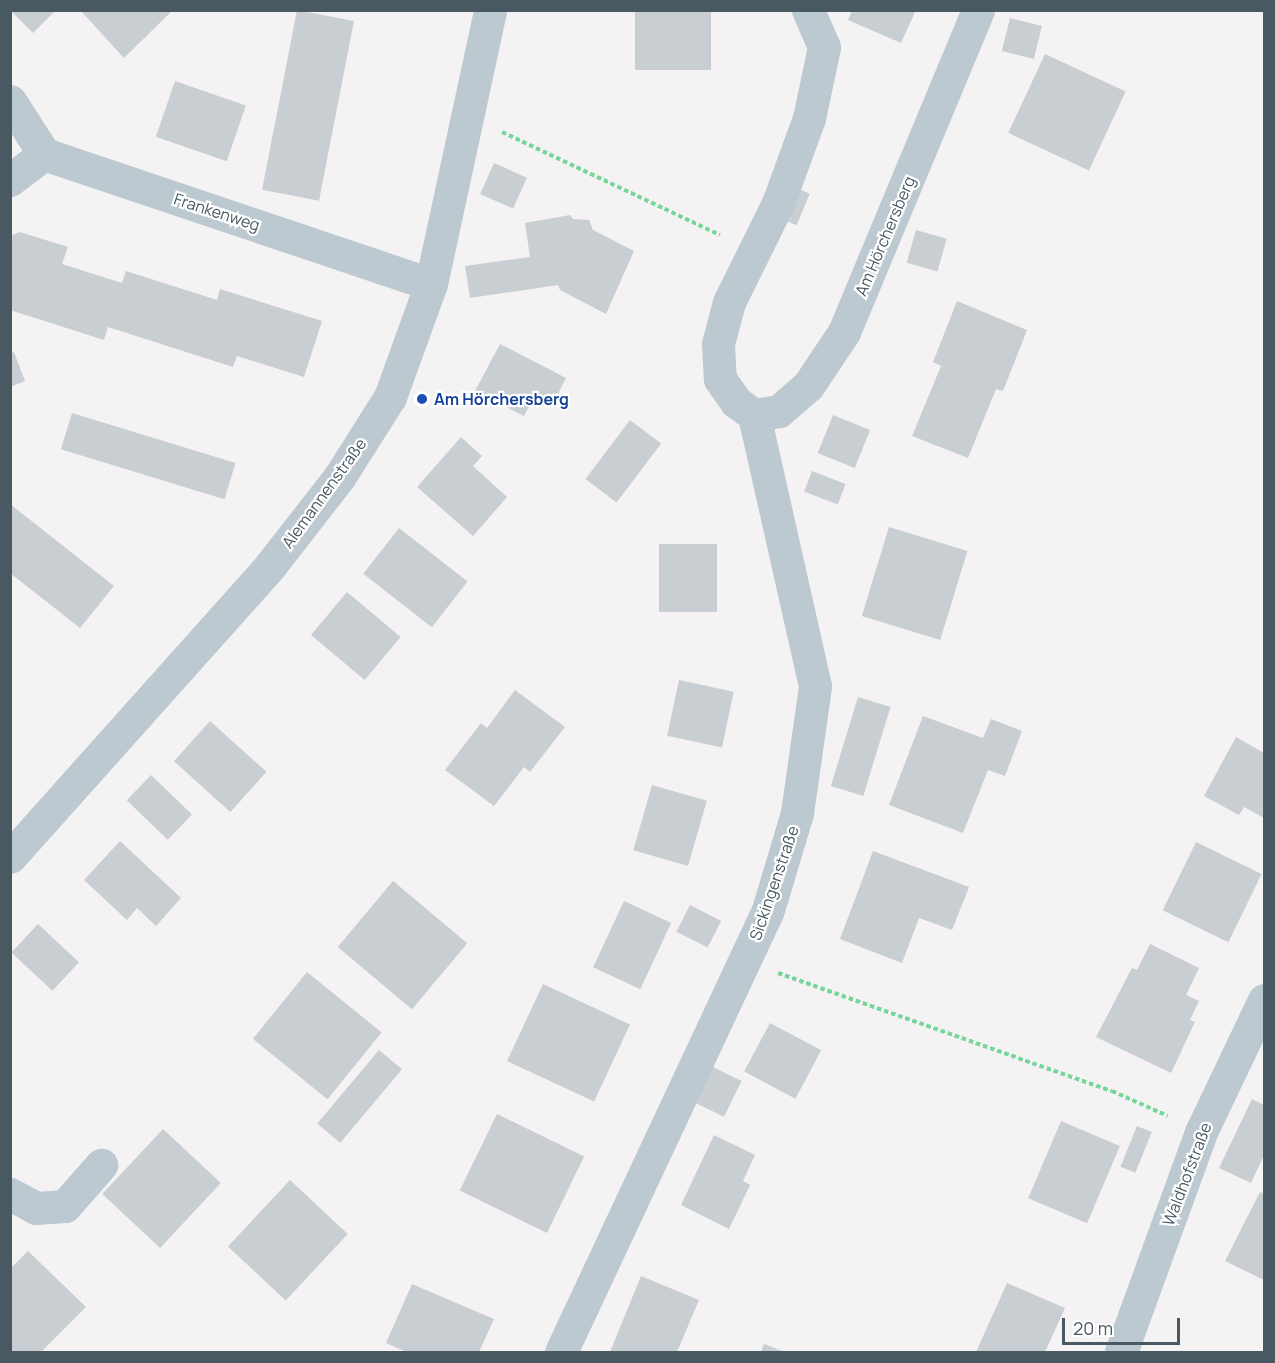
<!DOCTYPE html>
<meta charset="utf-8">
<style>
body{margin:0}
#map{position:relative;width:1275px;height:1363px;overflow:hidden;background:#f5f2f3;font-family:Manrope,sans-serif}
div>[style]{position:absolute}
.building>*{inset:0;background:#c9ced2;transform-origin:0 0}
.path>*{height:4px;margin-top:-2px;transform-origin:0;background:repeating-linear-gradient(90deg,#74d69b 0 4.5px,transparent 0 7.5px)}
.minor>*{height:33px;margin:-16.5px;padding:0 16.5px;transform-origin:16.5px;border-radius:16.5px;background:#bdc9d0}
.dots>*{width:16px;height:16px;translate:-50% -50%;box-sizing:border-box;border:3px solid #fff;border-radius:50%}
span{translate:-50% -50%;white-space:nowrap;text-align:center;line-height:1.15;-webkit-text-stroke:4.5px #fff;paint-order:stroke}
.street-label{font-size:16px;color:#485962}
.transit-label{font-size:16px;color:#164399;font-weight:700}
.left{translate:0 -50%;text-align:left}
.frame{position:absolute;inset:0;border:12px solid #485962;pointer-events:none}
.scale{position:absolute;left:1062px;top:1318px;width:118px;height:27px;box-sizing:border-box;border:3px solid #485962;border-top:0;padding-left:8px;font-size:18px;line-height:21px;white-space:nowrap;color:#485962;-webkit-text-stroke:4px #fff;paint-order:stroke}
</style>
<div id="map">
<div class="building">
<div style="clip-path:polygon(10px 10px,56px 10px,33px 33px)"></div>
<div style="clip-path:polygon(80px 10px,173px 10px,124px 58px)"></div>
<div style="left:297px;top:10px;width:58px;height:183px;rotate:11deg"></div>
<div style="left:635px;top:10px;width:76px;height:60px"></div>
<div style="clip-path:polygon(852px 10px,916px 10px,901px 43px,848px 20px)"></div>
<div style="left:1010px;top:18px;width:33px;height:34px;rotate:14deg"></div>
<div style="left:1045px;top:54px;width:89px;height:87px;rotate:25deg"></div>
<div style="left:175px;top:81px;width:75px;height:59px;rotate:19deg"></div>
<div style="left:494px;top:163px;width:36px;height:34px;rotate:24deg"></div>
<div style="left:796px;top:188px;width:15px;height:34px;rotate:23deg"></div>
<div style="clip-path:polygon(570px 215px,573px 219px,589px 220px,593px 230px,634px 251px,606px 314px,560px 290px,558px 285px,470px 298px,465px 266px,530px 257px,525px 223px)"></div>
<div style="left:916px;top:230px;width:32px;height:34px;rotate:16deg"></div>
<div style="clip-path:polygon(20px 232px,68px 247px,62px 264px,122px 283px,126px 271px,217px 300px,220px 289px,322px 321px,304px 377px,237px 356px,233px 367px,108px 327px,104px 340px,10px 310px,10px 236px)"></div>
<div style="clip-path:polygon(957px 301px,1027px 330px,1003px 391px,996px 389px,968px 458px,912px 436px,941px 366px,933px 362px)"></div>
<div style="clip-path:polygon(500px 344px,566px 378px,554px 402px,536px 393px,524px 416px,475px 391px)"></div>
<div style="clip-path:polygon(14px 352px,25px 381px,10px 387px,10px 354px)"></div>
<div style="left:72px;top:413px;width:171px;height:38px;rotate:17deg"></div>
<div style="left:833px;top:415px;width:40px;height:41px;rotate:22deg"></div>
<div style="left:630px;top:420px;width:39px;height:74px;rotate:37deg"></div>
<div style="clip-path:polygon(461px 437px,482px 456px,473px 466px,507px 497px,473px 536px,417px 487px)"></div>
<div style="left:812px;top:471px;width:36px;height:22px;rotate:21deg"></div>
<div style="clip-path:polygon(10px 504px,114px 586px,80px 628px,10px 573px)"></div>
<div style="left:889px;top:527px;width:82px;height:93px;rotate:17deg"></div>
<div style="left:399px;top:528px;width:87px;height:58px;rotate:38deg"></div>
<div style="left:659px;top:544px;width:58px;height:68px"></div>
<div style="left:347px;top:592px;width:70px;height:56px;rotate:40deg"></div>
<div style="left:679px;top:680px;width:56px;height:57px;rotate:12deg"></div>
<div style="clip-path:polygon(515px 690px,565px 727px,530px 772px,524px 767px,494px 806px,445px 770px,481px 723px,487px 728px)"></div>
<div style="left:858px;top:697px;width:34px;height:93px;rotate:17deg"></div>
<div style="clip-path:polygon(923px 716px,983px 738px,991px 719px,1022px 731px,1005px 776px,988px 770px,963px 833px,889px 805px)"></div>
<div style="left:210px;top:721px;width:76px;height:54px;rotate:42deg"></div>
<div style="clip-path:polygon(1236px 737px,1264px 753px,1264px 818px,1244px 807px,1239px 815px,1204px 796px)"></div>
<div style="left:151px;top:775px;width:57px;height:35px;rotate:44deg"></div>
<div style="left:652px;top:785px;width:57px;height:68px;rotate:16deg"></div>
<div style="clip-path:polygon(120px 841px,181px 898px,156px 926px,137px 908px,127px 920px,84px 880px)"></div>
<div style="left:1196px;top:842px;width:73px;height:76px;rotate:26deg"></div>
<div style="clip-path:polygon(873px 851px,969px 887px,952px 930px,919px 918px,902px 963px,840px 939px)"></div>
<div style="left:393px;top:881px;width:97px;height:86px;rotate:40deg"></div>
<div style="left:624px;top:901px;width:52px;height:73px;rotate:25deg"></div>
<div style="left:690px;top:905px;width:35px;height:30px;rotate:27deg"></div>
<div style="left:38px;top:924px;width:56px;height:39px;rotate:43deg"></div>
<div style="clip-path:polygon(1150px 944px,1199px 968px,1186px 995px,1199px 1001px,1190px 1020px,1195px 1022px,1171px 1073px,1096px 1037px,1132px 968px,1137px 970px)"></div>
<div style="left:307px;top:972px;width:96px;height:86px;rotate:39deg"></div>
<div style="left:543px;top:984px;width:96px;height:85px;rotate:25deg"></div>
<div style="left:770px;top:1023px;width:58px;height:55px;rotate:28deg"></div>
<div style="left:379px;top:1050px;width:30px;height:96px;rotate:40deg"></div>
<div style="left:711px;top:1066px;width:34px;height:40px;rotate:26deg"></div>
<div style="clip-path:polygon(1252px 1099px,1264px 1105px,1264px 1155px,1251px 1183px,1219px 1168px)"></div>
<div style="left:497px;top:1114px;width:97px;height:85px;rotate:26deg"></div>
<div style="left:1061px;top:1121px;width:64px;height:84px;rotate:23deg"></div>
<div style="left:1137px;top:1126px;width:16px;height:44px;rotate:22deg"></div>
<div style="left:163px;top:1129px;width:79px;height:89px;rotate:43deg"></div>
<div style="clip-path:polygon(714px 1135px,755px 1155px,743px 1181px,750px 1185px,729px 1229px,681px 1205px)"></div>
<div style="left:290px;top:1180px;width:79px;height:91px;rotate:43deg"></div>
<div style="clip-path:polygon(1260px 1192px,1264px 1194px,1264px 1280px,1225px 1261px)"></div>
<div style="clip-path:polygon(28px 1251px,86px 1307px,41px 1352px,10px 1352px,10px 1269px)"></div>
<div style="clip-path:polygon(641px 1276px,699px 1300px,677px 1352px,610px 1352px)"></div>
<div style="clip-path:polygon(1007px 1283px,1065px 1308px,1045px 1352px,976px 1352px)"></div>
<div style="clip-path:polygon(412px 1284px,494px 1319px,479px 1352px,407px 1352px,386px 1343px)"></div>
<div style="clip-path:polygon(764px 1344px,785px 1352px,761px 1352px)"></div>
</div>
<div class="path">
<div style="left:502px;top:132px;width:241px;rotate:25.3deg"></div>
<div style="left:778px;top:973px;width:354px;rotate:19.5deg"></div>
<div style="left:1112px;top:1091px;width:61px;rotate:24.1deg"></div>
</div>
<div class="minor">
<div style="left:808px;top:10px;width:40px;rotate:66.6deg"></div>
<div style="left:824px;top:47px;width:73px;rotate:101.9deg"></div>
<div style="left:809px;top:118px;width:90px;rotate:110deg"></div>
<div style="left:778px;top:203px;width:110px;rotate:116.3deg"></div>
<div style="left:729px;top:302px;width:43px;rotate:104.7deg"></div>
<div style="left:718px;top:344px;width:35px;rotate:87deg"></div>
<div style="left:720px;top:379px;width:28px;rotate:55deg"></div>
<div style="left:736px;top:402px;width:22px;rotate:36deg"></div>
<div style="left:754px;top:415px;width:25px;rotate:-9deg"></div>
<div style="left:779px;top:411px;width:38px;rotate:-41deg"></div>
<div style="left:808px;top:386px;width:65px;rotate:-56.3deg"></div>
<div style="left:844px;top:332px;width:349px;rotate:-67.4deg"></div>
<div style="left:10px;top:101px;width:63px;rotate:57.3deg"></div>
<div style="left:44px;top:154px;width:408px;rotate:18.6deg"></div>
<div style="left:10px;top:180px;width:43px;rotate:-37.4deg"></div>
<div style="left:10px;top:857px;width:390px;rotate:-48.2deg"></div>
<div style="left:270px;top:566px;width:114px;rotate:-52.1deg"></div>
<div style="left:340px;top:476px;width:93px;rotate:-57.7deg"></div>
<div style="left:390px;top:397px;width:120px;rotate:-70.1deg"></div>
<div style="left:431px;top:284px;width:280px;rotate:-77.8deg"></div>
<div style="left:10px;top:1194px;width:30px;rotate:28deg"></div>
<div style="left:36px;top:1208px;width:29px;rotate:-4deg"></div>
<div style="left:65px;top:1206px;width:55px;rotate:-48.7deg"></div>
<div style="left:561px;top:1352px;width:485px;rotate:-64.9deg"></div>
<div style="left:767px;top:913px;width:104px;rotate:-73.3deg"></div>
<div style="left:797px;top:813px;width:128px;rotate:-81.9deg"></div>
<div style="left:815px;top:686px;width:278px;rotate:-102.7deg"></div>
<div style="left:1121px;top:1352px;width:236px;rotate:-70deg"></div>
<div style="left:1202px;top:1130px;width:144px;rotate:-64.5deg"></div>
</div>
<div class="dots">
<div style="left:422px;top:399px;background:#1a4fb4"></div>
</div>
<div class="street-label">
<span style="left:217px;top:212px;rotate:18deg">Frankenweg</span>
<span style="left:885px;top:236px;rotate:-67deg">Am Hörchersberg</span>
<span style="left:324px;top:493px;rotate:-54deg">Alemannenstraße</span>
<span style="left:774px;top:883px;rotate:-71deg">Sickingenstraße</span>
<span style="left:1187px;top:1174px;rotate:-69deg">Waldhofstraße</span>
</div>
<div class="transit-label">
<span class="left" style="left:434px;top:399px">Am Hörchersberg</span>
</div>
<div class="frame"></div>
<div class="scale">20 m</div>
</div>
